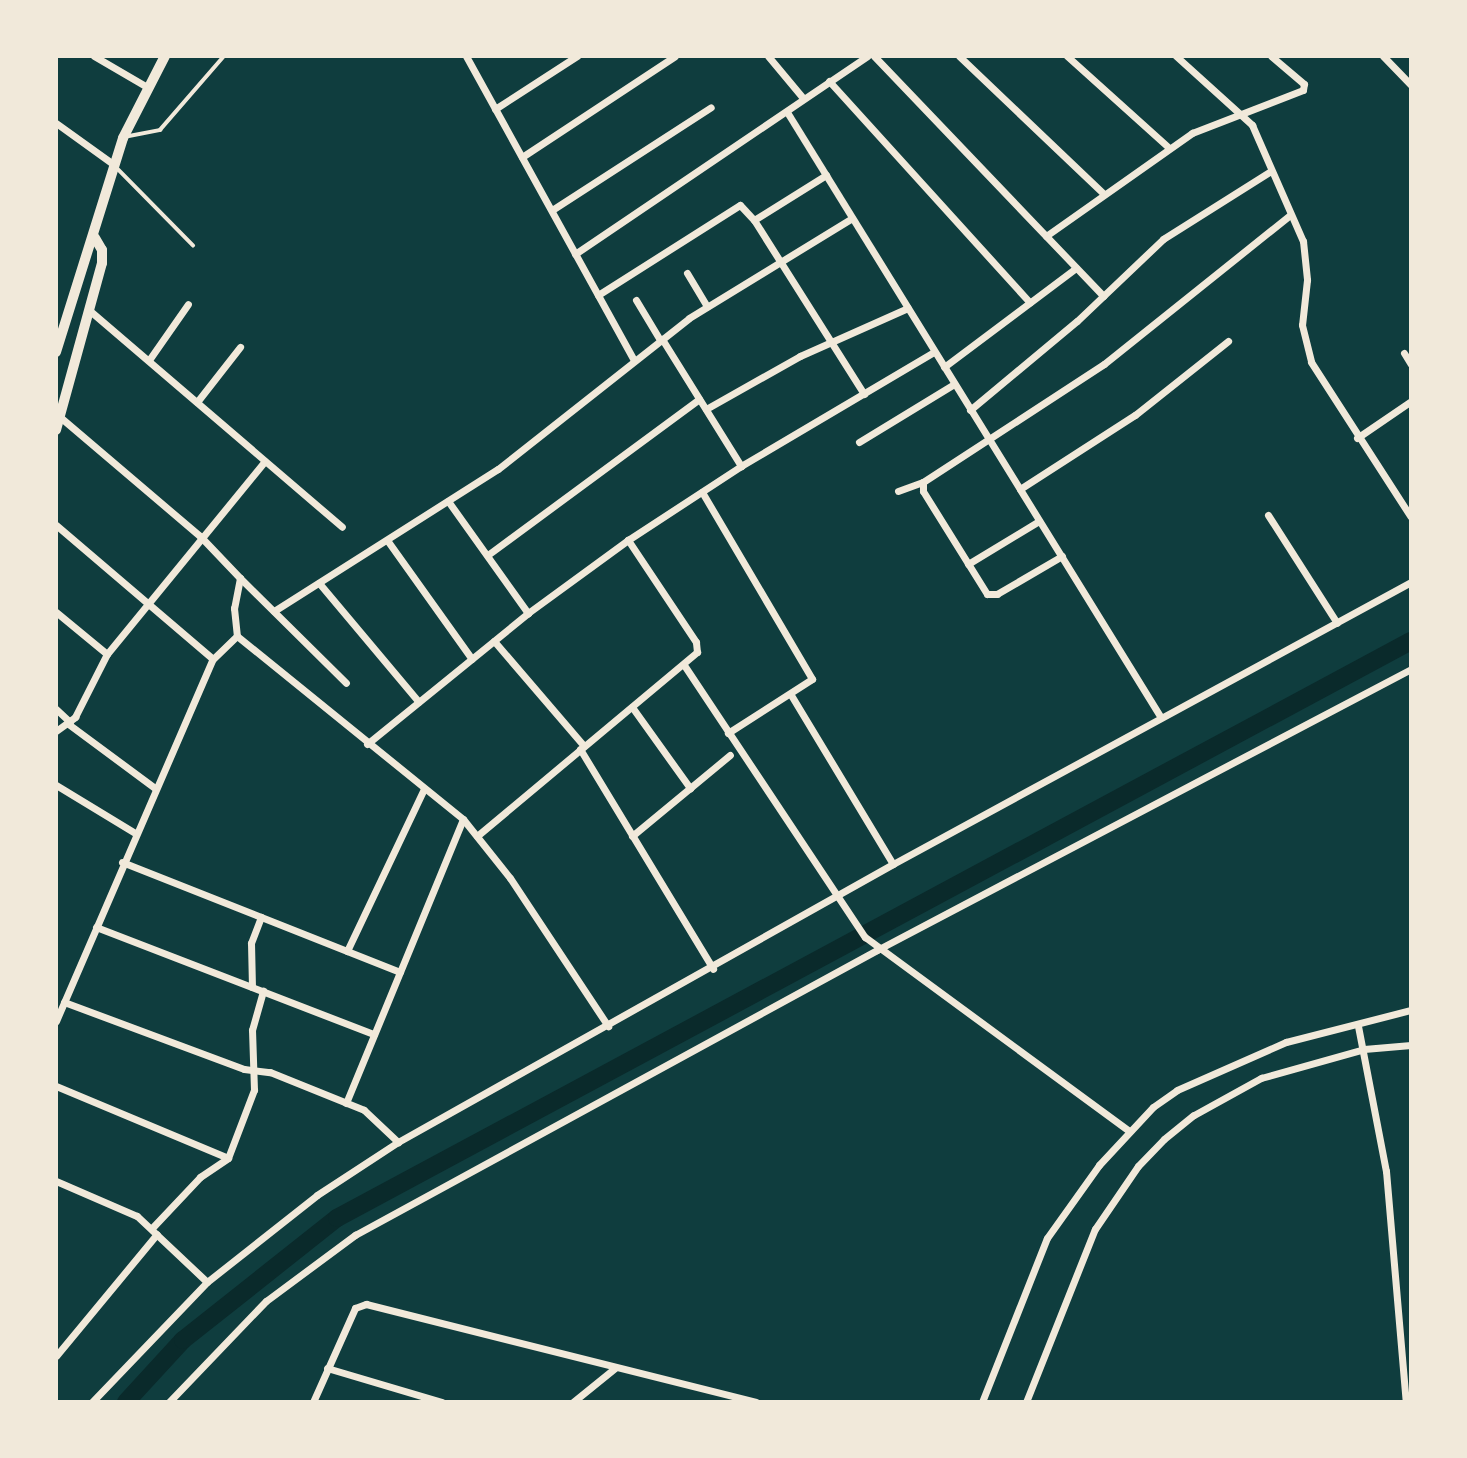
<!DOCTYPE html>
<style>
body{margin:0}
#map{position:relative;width:1467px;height:1458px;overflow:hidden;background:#0f3d3e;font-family:"Varela Round",sans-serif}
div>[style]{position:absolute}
.canal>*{height:18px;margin:-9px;padding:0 9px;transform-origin:9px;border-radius:9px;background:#0a2a2b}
.service>*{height:3.5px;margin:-1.75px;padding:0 1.75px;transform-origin:1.75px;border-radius:1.75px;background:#f1e9da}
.minor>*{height:7px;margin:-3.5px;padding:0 3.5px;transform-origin:3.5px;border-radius:3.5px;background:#f1e9da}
.secondary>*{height:10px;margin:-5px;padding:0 5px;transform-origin:5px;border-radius:5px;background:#f1e9da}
span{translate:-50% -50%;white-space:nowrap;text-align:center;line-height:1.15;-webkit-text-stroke:6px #f1e9da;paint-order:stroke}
.frame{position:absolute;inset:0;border:58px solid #f1e9da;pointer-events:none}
</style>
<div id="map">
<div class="canal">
<div style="left:126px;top:1402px;width:84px;rotate:-47.4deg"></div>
<div style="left:183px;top:1340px;width:196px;rotate:-38.4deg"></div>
<div style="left:337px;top:1218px;width:1219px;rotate:-28.25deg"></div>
</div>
<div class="service">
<div style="left:124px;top:137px;width:37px;rotate:-11deg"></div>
<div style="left:160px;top:130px;width:98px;rotate:-49.1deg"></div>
<div style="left:116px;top:167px;width:110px;rotate:45.4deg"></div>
</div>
<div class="minor">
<div style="left:94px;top:56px;width:61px;rotate:30.3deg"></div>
<div style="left:466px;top:56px;width:347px;rotate:61.1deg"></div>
<div style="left:768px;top:56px;width:55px;rotate:50.2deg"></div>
<div style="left:874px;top:56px;width:332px;rotate:46.3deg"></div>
<div style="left:959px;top:56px;width:199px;rotate:43.6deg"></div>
<div style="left:1067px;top:56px;width:136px;rotate:42deg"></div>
<div style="left:1176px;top:56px;width:103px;rotate:42.2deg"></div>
<div style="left:1252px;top:125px;width:127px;rotate:66.3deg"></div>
<div style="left:1303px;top:241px;width:39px;rotate:84deg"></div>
<div style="left:1307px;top:280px;width:45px;rotate:96.3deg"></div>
<div style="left:1302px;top:325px;width:38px;rotate:76deg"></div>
<div style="left:1311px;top:362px;width:184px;rotate:57.2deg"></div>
<div style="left:1383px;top:56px;width:40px;rotate:46deg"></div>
<div style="left:829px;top:81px;width:299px;rotate:47.8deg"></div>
<div style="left:495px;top:109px;width:98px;rotate:-32.9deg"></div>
<div style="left:787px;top:112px;width:710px;rotate:58.3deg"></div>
<div style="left:56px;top:123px;width:70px;rotate:35.7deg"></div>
<div style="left:522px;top:157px;width:183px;rotate:-33.4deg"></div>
<div style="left:552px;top:210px;width:189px;rotate:-32.9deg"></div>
<div style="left:754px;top:220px;width:206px;rotate:57.7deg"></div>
<div style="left:1046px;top:236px;width:179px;rotate:-35.2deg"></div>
<div style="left:1192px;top:133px;width:119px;rotate:-21.2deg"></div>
<div style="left:1303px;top:90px;width:6px;rotate:-81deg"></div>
<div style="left:1304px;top:84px;width:43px;rotate:-139.7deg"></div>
<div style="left:575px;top:254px;width:353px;rotate:-34.1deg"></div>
<div style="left:687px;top:273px;width:39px;rotate:59deg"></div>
<div style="left:598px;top:295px;width:168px;rotate:-32.4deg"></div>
<div style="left:740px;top:205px;width:21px;rotate:47deg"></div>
<div style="left:754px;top:220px;width:85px;rotate:-32deg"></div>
<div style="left:636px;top:300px;width:47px;rotate:59deg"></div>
<div style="left:89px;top:310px;width:333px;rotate:40.6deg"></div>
<div style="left:662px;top:339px;width:150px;rotate:58.1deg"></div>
<div style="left:1404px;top:353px;width:13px;rotate:58deg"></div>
<div style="left:149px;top:360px;width:68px;rotate:-55.1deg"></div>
<div style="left:944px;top:367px;width:165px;rotate:-36.9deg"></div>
<div style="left:197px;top:402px;width:70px;rotate:-52deg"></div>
<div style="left:706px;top:409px;width:108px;rotate:-29.4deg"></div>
<div style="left:800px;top:356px;width:118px;rotate:-24deg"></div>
<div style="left:970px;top:410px;width:139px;rotate:-39.8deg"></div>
<div style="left:1077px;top:321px;width:119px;rotate:-43.6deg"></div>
<div style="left:1163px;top:239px;width:128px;rotate:-32.2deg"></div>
<div style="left:60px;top:417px;width:184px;rotate:40.4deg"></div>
<div style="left:200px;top:536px;width:58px;rotate:46.4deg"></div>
<div style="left:240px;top:578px;width:31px;rotate:101deg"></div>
<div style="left:234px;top:608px;width:28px;rotate:84deg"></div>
<div style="left:237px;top:636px;width:291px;rotate:39deg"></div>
<div style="left:463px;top:819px;width:75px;rotate:51.5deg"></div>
<div style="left:510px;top:878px;width:178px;rotate:56.5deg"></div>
<div style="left:1357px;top:438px;width:65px;rotate:-34.4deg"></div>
<div style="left:859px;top:442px;width:111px;rotate:-31.4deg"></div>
<div style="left:1020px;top:489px;width:137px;rotate:-32.8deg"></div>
<div style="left:1135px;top:415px;width:119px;rotate:-38.5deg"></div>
<div style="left:898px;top:491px;width:27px;rotate:-20deg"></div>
<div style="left:702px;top:492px;width:217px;rotate:59.5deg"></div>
<div style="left:812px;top:679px;width:100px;rotate:147.3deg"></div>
<div style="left:448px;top:501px;width:138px;rotate:54.5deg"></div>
<div style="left:1268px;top:515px;width:128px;rotate:57.4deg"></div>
<div style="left:56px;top:525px;width:206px;rotate:40.5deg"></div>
<div style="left:387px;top:540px;width:146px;rotate:54.5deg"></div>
<div style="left:489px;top:554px;width:261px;rotate:-36.4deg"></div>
<div style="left:1062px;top:556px;width:75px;rotate:149.7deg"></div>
<div style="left:997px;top:594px;width:10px;rotate:180deg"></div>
<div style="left:987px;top:594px;width:121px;rotate:-121.9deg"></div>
<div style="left:923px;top:491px;width:9px;rotate:-90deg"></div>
<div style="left:923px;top:482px;width:216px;rotate:-33.1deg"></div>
<div style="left:1104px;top:364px;width:238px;rotate:-38.7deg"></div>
<div style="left:968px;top:564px;width:83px;rotate:-31.2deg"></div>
<div style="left:240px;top:578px;width:149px;rotate:44.7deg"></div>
<div style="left:319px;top:583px;width:155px;rotate:50deg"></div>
<div style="left:274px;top:611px;width:265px;rotate:-32.4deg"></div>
<div style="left:498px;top:469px;width:243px;rotate:-38.3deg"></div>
<div style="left:689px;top:318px;width:191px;rotate:-31.5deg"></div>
<div style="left:56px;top:612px;width:66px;rotate:39.5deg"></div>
<div style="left:494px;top:641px;width:138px;rotate:49.4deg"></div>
<div style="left:684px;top:665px;width:327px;rotate:56.4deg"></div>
<div style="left:865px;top:937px;width:328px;rotate:36.3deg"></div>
<div style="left:791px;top:695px;width:197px;rotate:58.9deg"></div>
<div style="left:632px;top:707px;width:100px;rotate:54.4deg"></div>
<div style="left:56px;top:709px;width:19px;rotate:43deg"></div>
<div style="left:67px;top:723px;width:109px;rotate:36.5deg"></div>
<div style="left:56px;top:731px;width:24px;rotate:-36deg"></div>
<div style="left:75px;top:717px;width:71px;rotate:-63.1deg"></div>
<div style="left:107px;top:654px;width:249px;rotate:-50.7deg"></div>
<div style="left:367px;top:744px;width:208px;rotate:-39.1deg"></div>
<div style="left:528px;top:613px;width:124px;rotate:-36.1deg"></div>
<div style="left:628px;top:540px;width:135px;rotate:-33.2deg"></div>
<div style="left:741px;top:466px;width:224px;rotate:-30.6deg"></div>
<div style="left:580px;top:749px;width:257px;rotate:58.8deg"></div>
<div style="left:56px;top:785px;width:92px;rotate:31.3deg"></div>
<div style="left:477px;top:836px;width:287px;rotate:-39.9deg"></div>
<div style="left:697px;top:652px;width:10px;rotate:-96deg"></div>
<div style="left:696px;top:642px;width:123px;rotate:-123.7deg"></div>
<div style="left:632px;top:836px;width:127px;rotate:-39.6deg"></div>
<div style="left:122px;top:862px;width:299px;rotate:21.6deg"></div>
<div style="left:96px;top:927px;width:298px;rotate:21.1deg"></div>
<div style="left:347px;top:951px;width:179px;rotate:-64.6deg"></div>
<div style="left:252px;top:987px;width:44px;rotate:-91.3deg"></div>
<div style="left:251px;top:943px;width:28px;rotate:-69deg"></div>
<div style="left:64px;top:1002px;width:192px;rotate:20.4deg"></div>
<div style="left:244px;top:1069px;width:26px;rotate:7deg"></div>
<div style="left:270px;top:1072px;width:101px;rotate:22deg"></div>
<div style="left:364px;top:1110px;width:47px;rotate:43.3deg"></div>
<div style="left:56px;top:1021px;width:395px;rotate:-66.6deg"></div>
<div style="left:213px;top:659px;width:33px;rotate:-44deg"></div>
<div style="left:1358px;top:1026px;width:148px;rotate:79.1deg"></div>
<div style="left:1386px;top:1171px;width:232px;rotate:85.1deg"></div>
<div style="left:56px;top:1086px;width:186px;rotate:22.7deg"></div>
<div style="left:346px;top:1103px;width:307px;rotate:-67.6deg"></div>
<div style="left:56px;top:1181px;width:88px;rotate:23.4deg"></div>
<div style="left:137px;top:1216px;width:96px;rotate:43.3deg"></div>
<div style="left:152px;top:1228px;width:70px;rotate:-46.7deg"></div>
<div style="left:200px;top:1177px;width:34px;rotate:-34deg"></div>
<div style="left:228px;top:1158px;width:73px;rotate:-69.1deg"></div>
<div style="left:254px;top:1090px;width:60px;rotate:-91.9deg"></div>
<div style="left:252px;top:1030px;width:41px;rotate:-74.2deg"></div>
<div style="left:56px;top:1356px;width:158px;rotate:-50.4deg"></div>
<div style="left:327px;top:1368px;width:120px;rotate:16.5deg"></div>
<div style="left:92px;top:1402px;width:166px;rotate:-46.2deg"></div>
<div style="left:207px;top:1282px;width:140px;rotate:-38.3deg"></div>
<div style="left:317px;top:1195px;width:97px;rotate:-33.2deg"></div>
<div style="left:398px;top:1142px;width:568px;rotate:-29.32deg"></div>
<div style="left:893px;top:864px;width:590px;rotate:-28.56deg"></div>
<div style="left:169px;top:1402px;width:140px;rotate:-46.2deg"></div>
<div style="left:266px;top:1301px;width:111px;rotate:-36.6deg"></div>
<div style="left:355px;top:1235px;width:595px;rotate:-28.63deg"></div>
<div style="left:877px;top:950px;width:603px;rotate:-27.75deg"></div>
<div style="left:313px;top:1402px;width:103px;rotate:-65.9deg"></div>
<div style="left:355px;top:1308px;width:12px;rotate:-20deg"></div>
<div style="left:366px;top:1304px;width:402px;rotate:14.1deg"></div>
<div style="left:573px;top:1402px;width:54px;rotate:-39deg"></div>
<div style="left:982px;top:1402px;width:176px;rotate:-68.4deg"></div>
<div style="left:1047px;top:1238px;width:90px;rotate:-54.5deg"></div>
<div style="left:1099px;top:1165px;width:79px;rotate:-47deg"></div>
<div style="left:1153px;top:1107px;width:29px;rotate:-35deg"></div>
<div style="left:1177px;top:1090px;width:119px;rotate:-23.8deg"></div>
<div style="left:1286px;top:1042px;width:129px;rotate:-14.4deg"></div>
<div style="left:1026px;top:1402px;width:186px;rotate:-68.3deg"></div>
<div style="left:1095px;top:1229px;width:76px;rotate:-55.7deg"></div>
<div style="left:1138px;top:1166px;width:37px;rotate:-46deg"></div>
<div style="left:1164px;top:1139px;width:38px;rotate:-39deg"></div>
<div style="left:1194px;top:1115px;width:77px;rotate:-28.9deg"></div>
<div style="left:1261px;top:1078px;width:107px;rotate:-15.7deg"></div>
<div style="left:1364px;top:1049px;width:47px;rotate:-4.9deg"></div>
</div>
<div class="secondary">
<div style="left:56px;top:352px;width:224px;rotate:-72.6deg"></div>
<div style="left:123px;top:138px;width:92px;rotate:-62.9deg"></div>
<div style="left:56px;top:430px;width:173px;rotate:-74.6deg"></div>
<div style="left:102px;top:263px;width:13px;rotate:-90deg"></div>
<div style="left:102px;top:250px;width:14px;rotate:-120deg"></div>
</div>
<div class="frame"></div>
</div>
